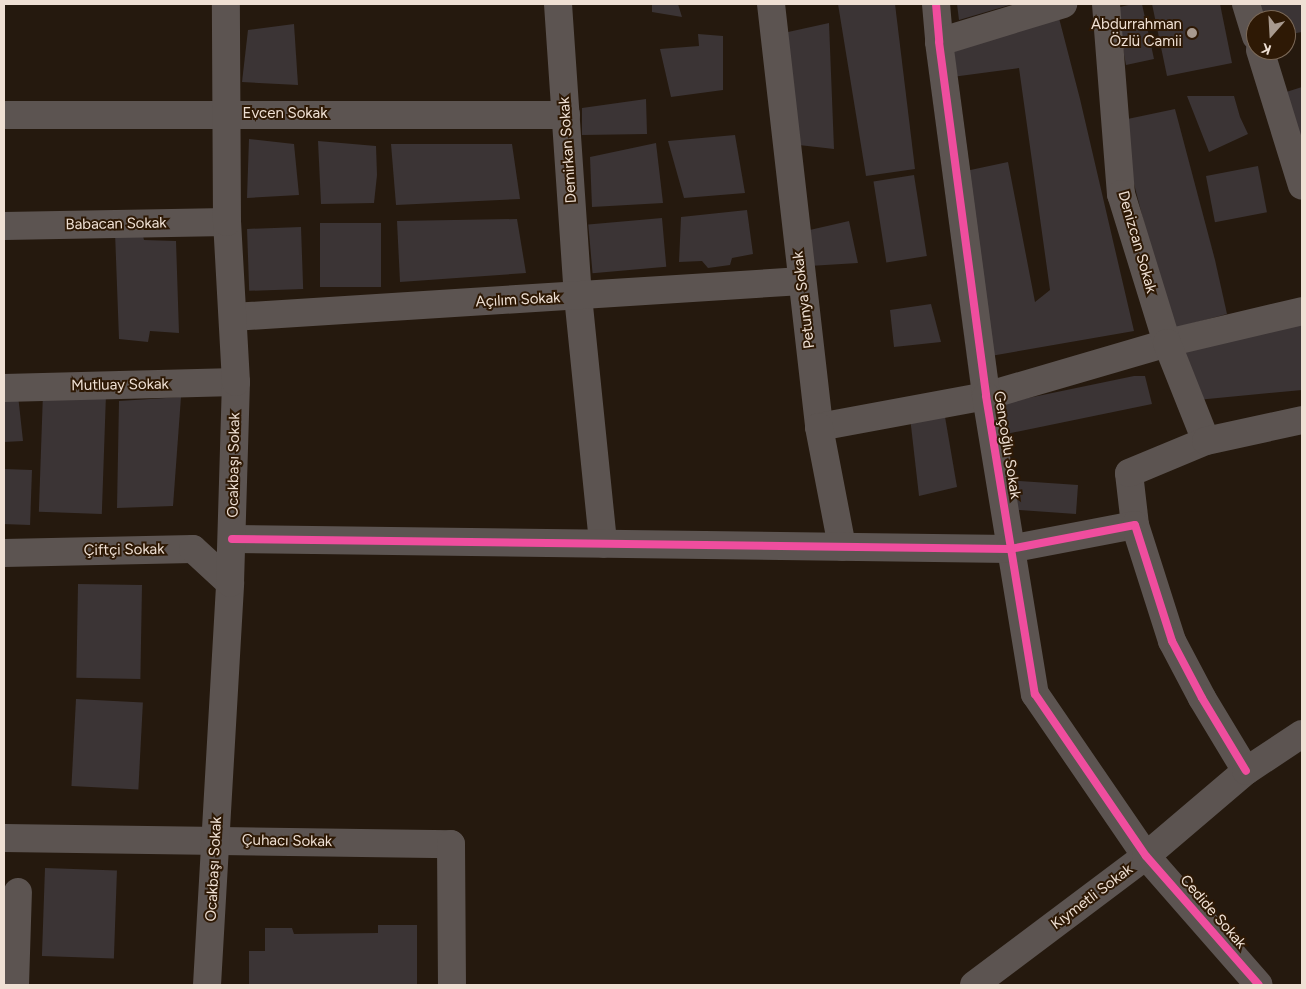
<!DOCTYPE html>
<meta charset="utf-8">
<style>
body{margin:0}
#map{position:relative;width:1306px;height:989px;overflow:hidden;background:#25190e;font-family:Figtree,sans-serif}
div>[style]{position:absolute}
.building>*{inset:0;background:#3b3435;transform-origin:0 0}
.minor>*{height:28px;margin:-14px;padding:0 14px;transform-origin:14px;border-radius:14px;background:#5c5451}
.cycleway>*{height:8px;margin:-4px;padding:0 4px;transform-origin:4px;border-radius:4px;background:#ef4d9e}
.dots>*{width:14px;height:14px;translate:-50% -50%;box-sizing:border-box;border:2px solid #2e1905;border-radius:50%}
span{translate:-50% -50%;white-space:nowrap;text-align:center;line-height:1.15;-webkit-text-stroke:4px #2e1905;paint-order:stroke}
.poi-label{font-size:15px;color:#efe0d4}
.right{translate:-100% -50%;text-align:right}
.street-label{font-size:15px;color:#efe0d4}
.frame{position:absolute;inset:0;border:5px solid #efe0d4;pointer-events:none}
.north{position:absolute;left:1246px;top:10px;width:50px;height:50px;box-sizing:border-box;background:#2e1905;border:1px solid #7b6958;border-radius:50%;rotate:199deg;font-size:14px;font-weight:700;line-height:20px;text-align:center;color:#efe0d4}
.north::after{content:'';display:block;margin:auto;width:18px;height:22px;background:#a89a8f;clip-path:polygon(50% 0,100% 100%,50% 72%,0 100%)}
</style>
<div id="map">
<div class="building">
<div style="clip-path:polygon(652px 4px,678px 4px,682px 17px,652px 12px)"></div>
<div style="clip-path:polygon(838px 4px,895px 4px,915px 169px,866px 176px)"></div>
<div style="clip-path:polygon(957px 4px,1013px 4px,959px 20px)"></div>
<div style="clip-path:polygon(1133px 4px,1142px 4px,1154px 59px,1126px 65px,1115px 8px)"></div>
<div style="clip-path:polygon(1152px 4px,1220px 4px,1232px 63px,1167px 76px)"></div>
<div style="clip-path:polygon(1248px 4px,1302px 4px,1302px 32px,1286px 35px,1286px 20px,1256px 20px)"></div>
<div style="clip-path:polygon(1059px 18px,1080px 99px,1134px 331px,985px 357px,961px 172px,1008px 162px,1035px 302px,1050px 290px,1019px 68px,952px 77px,943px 55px)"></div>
<div style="clip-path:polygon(829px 23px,834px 149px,790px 144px,779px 34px)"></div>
<div style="clip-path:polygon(294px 24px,298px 85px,242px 82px,248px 30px)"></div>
<div style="clip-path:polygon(698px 34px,723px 36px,723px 90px,671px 97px,660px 49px,699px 46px)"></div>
<div style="clip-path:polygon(1302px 87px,1302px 137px,1294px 139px,1280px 94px)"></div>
<div style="clip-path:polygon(1187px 96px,1234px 96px,1240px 117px,1248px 134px,1209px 152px)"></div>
<div style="clip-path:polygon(646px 99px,647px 134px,582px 135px,582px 108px)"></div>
<div style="clip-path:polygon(1175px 109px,1215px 260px,1227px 314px,1171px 329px,1118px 121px)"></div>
<div style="clip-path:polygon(735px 135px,745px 193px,684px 198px,668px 141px)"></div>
<div style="clip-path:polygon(249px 139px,294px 144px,299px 195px,247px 198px)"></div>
<div style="clip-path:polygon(318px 141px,376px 146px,377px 175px,374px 203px,321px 204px)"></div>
<div style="clip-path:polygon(656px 143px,663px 203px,592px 207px,590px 157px)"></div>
<div style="clip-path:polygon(391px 144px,512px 144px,520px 199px,396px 205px)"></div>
<div style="left:1258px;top:166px;width:47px;height:53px;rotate:79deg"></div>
<div style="left:914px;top:175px;width:82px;height:41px;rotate:81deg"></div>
<div style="clip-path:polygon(747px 210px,753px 254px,732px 258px,730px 265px,708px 268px,702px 261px,679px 262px,681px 217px)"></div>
<div style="left:662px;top:218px;width:49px;height:74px;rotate:85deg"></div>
<div style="clip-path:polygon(517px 219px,526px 273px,400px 282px,397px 221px)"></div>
<div style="clip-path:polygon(849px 221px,858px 263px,809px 266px,801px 232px)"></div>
<div style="left:320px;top:223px;width:61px;height:64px"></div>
<div style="left:301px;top:227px;width:62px;height:54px;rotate:88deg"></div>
<div style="clip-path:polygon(115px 232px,142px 232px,144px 240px,176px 241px,179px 333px,150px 331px,148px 342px,119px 339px)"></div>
<div style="clip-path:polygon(931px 304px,941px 342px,894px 347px,890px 310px)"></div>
<div style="clip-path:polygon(1302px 324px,1302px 390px,1197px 400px,1177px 346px)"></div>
<div style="clip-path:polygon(1134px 376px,1145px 376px,1152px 404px,996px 436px,995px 405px)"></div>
<div style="left:106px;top:394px;width:120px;height:63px;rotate:92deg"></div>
<div style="clip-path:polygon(18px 395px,23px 441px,4px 442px,4px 396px)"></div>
<div style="clip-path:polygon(181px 397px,173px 506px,117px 508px,119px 401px)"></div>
<div style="clip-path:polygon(944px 411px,957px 487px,919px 496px,910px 417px)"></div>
<div style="left:4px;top:469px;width:28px;height:55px;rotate:2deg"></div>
<div style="left:1078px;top:485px;width:29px;height:75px;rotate:94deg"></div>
<div style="left:142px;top:585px;width:94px;height:64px;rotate:91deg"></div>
<div style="left:76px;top:699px;width:67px;height:87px;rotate:3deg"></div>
<div style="left:45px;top:868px;width:72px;height:88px;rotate:2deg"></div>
<div style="clip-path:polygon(378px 925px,417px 925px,417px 985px,249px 985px,249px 951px,265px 951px,265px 928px,292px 928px,294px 934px,378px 933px)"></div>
</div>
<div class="minor">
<div style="left:558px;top:4px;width:293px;rotate:86.1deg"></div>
<div style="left:578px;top:296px;width:249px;rotate:84.2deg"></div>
<div style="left:771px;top:4px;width:426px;rotate:83.5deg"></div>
<div style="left:819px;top:427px;width:170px;rotate:-10.5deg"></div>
<div style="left:986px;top:396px;width:189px;rotate:-16.3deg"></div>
<div style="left:1167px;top:343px;width:139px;rotate:-13.3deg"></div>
<div style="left:936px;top:4px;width:38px;rotate:85deg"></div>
<div style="left:939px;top:42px;width:357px;rotate:82.4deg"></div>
<div style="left:986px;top:396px;width:302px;rotate:80.7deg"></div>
<div style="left:1035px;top:694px;width:196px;rotate:55.6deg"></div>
<div style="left:1146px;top:856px;width:171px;rotate:48.8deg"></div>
<div style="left:1106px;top:4px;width:191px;rotate:85.5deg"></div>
<div style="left:1121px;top:194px;width:156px;rotate:72.8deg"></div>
<div style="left:1167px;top:343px;width:105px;rotate:68.3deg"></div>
<div style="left:1246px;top:4px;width:34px;rotate:73deg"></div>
<div style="left:939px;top:42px;width:130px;rotate:-17deg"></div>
<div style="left:1260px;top:50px;width:142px;rotate:72.8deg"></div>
<div style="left:4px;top:115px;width:562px"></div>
<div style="left:4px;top:226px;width:223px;rotate:-1deg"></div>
<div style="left:233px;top:317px;width:570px;rotate:-3.62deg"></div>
<div style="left:4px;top:388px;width:232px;rotate:-1.5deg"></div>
<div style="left:819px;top:427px;width:122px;rotate:79.1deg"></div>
<div style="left:1135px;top:525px;width:52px;rotate:-96.6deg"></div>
<div style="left:1129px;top:473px;width:83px;rotate:-22.6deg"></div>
<div style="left:1206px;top:441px;width:98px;rotate:-12.3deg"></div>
<div style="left:232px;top:539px;width:778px;rotate:0.74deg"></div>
<div style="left:1010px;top:549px;width:127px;rotate:-10.9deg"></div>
<div style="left:1135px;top:525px;width:122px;rotate:72.3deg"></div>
<div style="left:1172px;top:641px;width:64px;rotate:62.2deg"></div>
<div style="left:1202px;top:698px;width:85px;rotate:58.9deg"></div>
<div style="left:4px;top:553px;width:189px;rotate:-1.2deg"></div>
<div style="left:193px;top:549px;width:50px;rotate:42.6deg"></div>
<div style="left:4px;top:838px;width:447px;rotate:0.8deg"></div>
<div style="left:451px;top:844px;width:141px;rotate:89.6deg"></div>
<div style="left:15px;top:985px;width:93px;rotate:-88.2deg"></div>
<div style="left:207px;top:985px;width:403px;rotate:-86.7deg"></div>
<div style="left:230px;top:583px;width:201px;rotate:-88.3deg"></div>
<div style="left:236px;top:382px;width:160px;rotate:-93.2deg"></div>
<div style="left:227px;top:222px;width:218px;rotate:-90.3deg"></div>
<div style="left:974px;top:985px;width:215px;rotate:-36.9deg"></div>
<div style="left:1146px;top:856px;width:131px;rotate:-40.4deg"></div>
<div style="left:1246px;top:771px;width:67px;rotate:-33.5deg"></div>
</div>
<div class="cycleway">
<div style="left:936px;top:4px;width:38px;rotate:85deg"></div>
<div style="left:939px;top:42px;width:357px;rotate:82.4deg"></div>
<div style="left:986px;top:396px;width:302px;rotate:80.7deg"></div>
<div style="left:1035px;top:694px;width:196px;rotate:55.6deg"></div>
<div style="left:1146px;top:856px;width:171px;rotate:48.8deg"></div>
<div style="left:232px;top:539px;width:778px;rotate:0.74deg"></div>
<div style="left:1010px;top:549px;width:127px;rotate:-10.9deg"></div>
<div style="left:1135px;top:525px;width:122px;rotate:72.3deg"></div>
<div style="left:1172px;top:641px;width:64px;rotate:62.2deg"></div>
<div style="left:1202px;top:698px;width:85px;rotate:58.9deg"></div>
</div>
<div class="dots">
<div style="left:1192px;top:33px;background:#a89a8f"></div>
</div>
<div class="poi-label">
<span class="right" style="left:1182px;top:33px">Abdurrahman<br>Özlü Camii</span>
</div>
<div class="street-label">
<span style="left:285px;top:114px">Evcen Sokak</span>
<span style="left:568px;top:150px;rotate:-94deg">Demirkan Sokak</span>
<span style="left:116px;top:224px;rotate:-1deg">Babacan Sokak</span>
<span style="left:1137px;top:242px;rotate:74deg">Denizcan Sokak</span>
<span style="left:518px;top:300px;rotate:-3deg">Açılım Sokak</span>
<span style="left:804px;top:300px;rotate:-97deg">Petunya Sokak</span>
<span style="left:120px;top:385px;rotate:-1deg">Mutluay Sokak</span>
<span style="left:1007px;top:445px;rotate:81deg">Gençoğlu Sokak</span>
<span style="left:234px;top:465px;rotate:-89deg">Ocakbaşı Sokak</span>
<span style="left:124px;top:550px;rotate:-1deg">Çiftçi Sokak</span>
<span style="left:287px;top:841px;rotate:1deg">Çuhacı Sokak</span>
<span style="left:214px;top:869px;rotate:-87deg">Ocakbaşı Sokak</span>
<span style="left:1092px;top:897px;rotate:-37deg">Kıymetli Sokak</span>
<span style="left:1213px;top:912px;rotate:49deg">Cedide Sokak</span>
</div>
<div class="frame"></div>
<div class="north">K</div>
</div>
